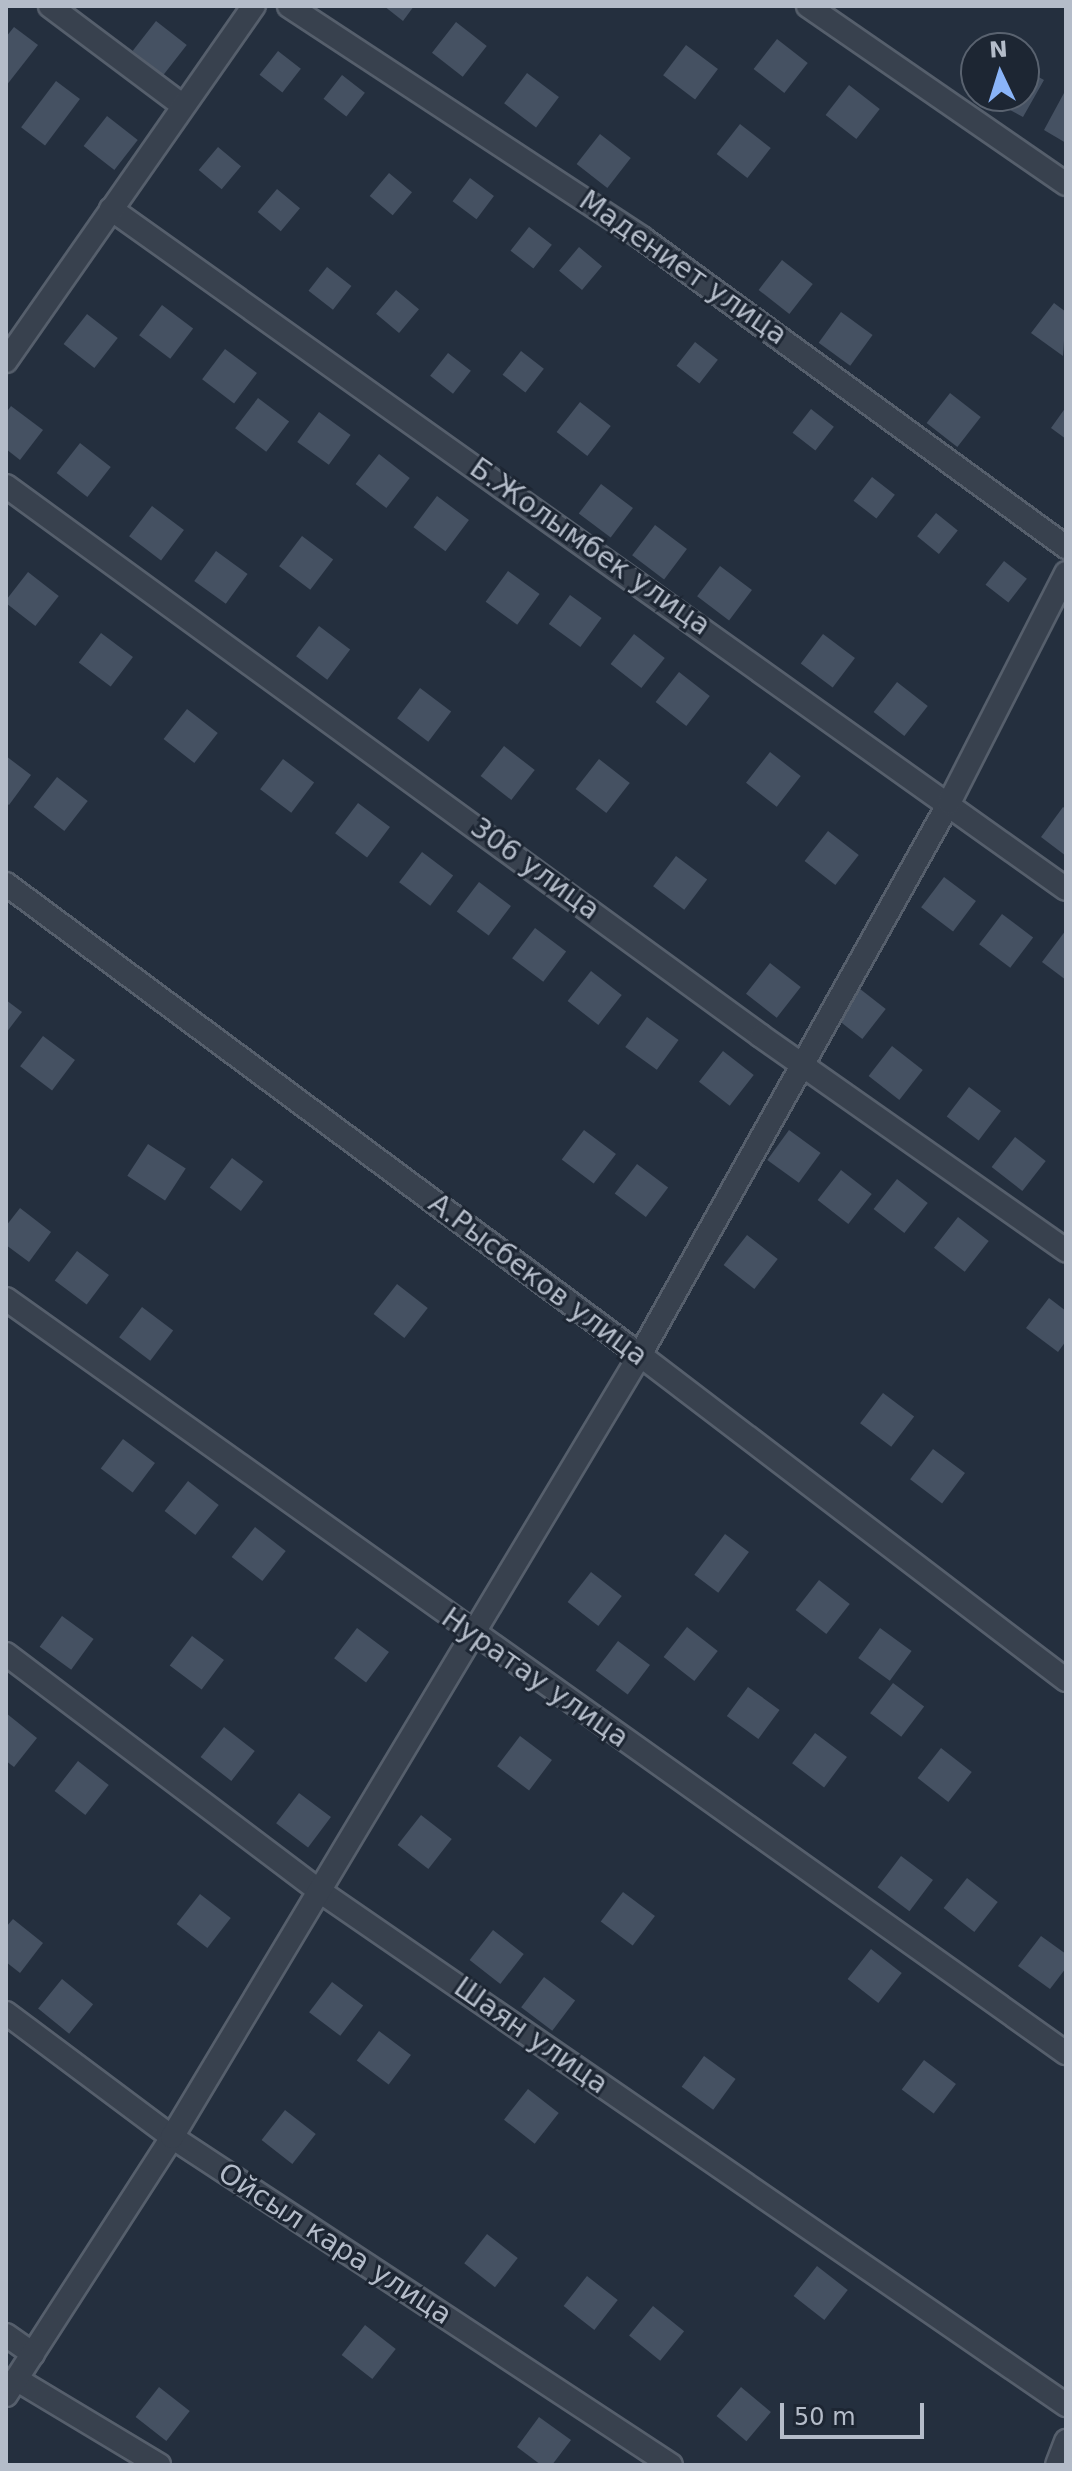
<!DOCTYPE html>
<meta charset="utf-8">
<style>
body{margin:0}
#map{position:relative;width:1072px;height:2471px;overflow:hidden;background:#242f3e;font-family:"DejaVu Sans",sans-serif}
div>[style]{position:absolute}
.building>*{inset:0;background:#455162;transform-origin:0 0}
.roads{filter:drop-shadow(2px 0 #565f6c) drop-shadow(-2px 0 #565f6c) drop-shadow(0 2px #565f6c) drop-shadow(0 -2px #565f6c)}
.minor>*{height:22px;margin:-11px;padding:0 11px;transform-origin:11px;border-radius:11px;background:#38414e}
span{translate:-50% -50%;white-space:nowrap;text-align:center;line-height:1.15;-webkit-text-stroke:6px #1d2633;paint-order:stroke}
.street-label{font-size:28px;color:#b4bcc9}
.frame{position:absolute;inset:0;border:8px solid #b4bcc9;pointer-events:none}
.north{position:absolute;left:960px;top:32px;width:80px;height:80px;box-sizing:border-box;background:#1d2633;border:2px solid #59626f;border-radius:50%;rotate:356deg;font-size:22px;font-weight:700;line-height:32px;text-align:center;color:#b4bcc9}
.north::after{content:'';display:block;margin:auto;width:28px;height:36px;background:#8ab4f8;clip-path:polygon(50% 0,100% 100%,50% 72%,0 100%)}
.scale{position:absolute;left:780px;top:2403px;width:144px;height:36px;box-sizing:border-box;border:4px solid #b4bcc9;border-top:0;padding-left:10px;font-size:24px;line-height:28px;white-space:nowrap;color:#b4bcc9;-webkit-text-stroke:6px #1d2633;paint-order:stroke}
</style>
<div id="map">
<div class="building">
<div style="clip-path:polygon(384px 6px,414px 6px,403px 21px)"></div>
<div style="left:156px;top:21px;width:39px;height:38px;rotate:38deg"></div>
<div style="left:456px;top:22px;width:39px;height:39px;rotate:38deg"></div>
<div style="clip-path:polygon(14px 27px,38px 45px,6px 86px,6px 37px)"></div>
<div style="left:777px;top:39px;width:39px;height:38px;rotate:38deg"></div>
<div style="left:686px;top:45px;width:40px;height:38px;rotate:37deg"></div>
<div style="left:278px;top:51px;width:29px;height:30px;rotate:38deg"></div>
<div style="clip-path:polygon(1024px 69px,1044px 80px,1023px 117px,997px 103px,1001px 96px,1024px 96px)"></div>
<div style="left:527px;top:73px;width:40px;height:38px;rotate:37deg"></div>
<div style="left:342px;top:75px;width:29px;height:30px;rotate:38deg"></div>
<div style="left:56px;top:81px;width:30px;height:58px;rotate:37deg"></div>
<div style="left:849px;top:85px;width:39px;height:38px;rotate:38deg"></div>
<div style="clip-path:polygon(1064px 93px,1066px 94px,1066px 143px,1044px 130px)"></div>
<div style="left:107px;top:116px;width:39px;height:38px;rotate:38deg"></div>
<div style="left:740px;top:124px;width:39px;height:38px;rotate:38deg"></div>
<div style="left:600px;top:134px;width:39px;height:38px;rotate:38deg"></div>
<div style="left:218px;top:147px;width:30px;height:30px;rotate:40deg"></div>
<div style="left:389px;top:173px;width:30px;height:30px;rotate:40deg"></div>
<div style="left:470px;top:178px;width:30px;height:29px;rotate:37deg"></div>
<div style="left:277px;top:189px;width:30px;height:30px;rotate:40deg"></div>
<div style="left:529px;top:227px;width:29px;height:30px;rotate:38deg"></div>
<div style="left:579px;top:247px;width:30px;height:31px;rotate:40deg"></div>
<div style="left:782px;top:260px;width:39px;height:38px;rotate:38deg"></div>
<div style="left:327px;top:267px;width:31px;height:30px;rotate:38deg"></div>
<div style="left:396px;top:290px;width:30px;height:31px;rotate:40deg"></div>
<div style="clip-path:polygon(1054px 303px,1066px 312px,1063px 356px,1031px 333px)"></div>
<div style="left:162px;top:305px;width:39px;height:38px;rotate:37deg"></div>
<div style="left:841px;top:312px;width:39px;height:38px;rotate:36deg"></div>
<div style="left:87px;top:314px;width:39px;height:38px;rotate:38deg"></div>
<div style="left:695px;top:342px;width:29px;height:30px;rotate:38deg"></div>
<div style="left:225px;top:349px;width:40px;height:38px;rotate:37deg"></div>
<div style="left:521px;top:351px;width:29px;height:30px;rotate:38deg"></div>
<div style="left:448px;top:353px;width:29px;height:29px;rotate:38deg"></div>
<div style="left:950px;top:393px;width:39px;height:38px;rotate:38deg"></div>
<div style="left:258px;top:398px;width:39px;height:38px;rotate:37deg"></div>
<div style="left:580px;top:402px;width:39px;height:38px;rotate:38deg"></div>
<div style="clip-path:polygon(11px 406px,43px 430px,20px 460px,6px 449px,6px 413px)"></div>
<div style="clip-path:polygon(1066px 407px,1066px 439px,1051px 428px)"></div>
<div style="left:811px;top:409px;width:29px;height:30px;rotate:38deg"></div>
<div style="left:319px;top:412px;width:39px;height:37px;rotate:36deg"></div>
<div style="left:80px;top:443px;width:39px;height:38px;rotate:38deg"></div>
<div style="left:379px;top:454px;width:39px;height:38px;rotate:38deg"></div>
<div style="left:872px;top:477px;width:29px;height:30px;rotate:38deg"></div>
<div style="left:601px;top:484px;width:40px;height:37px;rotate:37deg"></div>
<div style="left:437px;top:496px;width:40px;height:39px;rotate:37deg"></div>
<div style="left:152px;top:506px;width:40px;height:38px;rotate:37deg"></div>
<div style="left:936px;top:513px;width:28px;height:30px;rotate:39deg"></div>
<div style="left:655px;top:525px;width:40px;height:38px;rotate:37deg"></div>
<div style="left:302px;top:536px;width:39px;height:38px;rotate:37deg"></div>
<div style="left:216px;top:551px;width:39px;height:37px;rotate:36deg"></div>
<div style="left:1004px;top:561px;width:29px;height:30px;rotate:38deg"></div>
<div style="left:720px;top:566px;width:40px;height:38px;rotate:37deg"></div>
<div style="left:508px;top:571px;width:39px;height:38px;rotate:36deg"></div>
<div style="left:28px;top:572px;width:39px;height:38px;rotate:38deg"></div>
<div style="left:570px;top:595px;width:39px;height:36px;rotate:36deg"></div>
<div style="left:319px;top:626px;width:39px;height:38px;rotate:37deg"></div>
<div style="left:101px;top:633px;width:40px;height:37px;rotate:37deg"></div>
<div style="left:634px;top:634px;width:39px;height:38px;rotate:38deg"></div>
<div style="left:823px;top:634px;width:40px;height:37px;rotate:37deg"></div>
<div style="left:679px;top:672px;width:39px;height:38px;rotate:38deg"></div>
<div style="left:897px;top:682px;width:39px;height:38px;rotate:38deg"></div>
<div style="left:420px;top:688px;width:39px;height:38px;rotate:37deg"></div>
<div style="left:187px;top:709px;width:39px;height:38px;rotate:38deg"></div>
<div style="left:504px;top:746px;width:39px;height:38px;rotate:38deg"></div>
<div style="left:770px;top:752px;width:39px;height:39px;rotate:38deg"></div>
<div style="clip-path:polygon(6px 756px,31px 775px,9px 805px,6px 803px)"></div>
<div style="left:283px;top:759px;width:39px;height:38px;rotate:37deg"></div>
<div style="left:599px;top:759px;width:39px;height:38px;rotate:38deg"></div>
<div style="left:57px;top:777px;width:39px;height:38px;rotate:38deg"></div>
<div style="left:358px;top:803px;width:40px;height:38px;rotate:37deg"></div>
<div style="clip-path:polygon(1063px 807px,1066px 809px,1066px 856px,1041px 837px)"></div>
<div style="left:828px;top:831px;width:39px;height:38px;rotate:38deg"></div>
<div style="left:422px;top:852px;width:39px;height:38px;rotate:37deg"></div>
<div style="left:676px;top:856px;width:39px;height:38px;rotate:37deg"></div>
<div style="left:944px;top:877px;width:40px;height:38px;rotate:37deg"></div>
<div style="left:479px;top:882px;width:40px;height:37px;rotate:37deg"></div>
<div style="left:1002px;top:914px;width:39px;height:38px;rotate:37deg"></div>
<div style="left:535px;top:928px;width:39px;height:38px;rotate:37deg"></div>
<div style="clip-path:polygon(1066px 930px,1066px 980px,1042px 962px)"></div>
<div style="left:770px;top:963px;width:39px;height:39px;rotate:38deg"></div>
<div style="left:591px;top:971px;width:39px;height:38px;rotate:38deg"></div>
<div style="left:855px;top:985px;width:39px;height:38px;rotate:38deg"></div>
<div style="clip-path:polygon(6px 1000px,22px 1012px,6px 1033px)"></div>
<div style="left:647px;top:1017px;width:39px;height:37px;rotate:36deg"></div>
<div style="left:43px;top:1036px;width:40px;height:38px;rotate:37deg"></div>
<div style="left:892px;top:1046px;width:39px;height:38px;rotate:38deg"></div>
<div style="left:723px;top:1051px;width:39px;height:39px;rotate:38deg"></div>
<div style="left:969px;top:1087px;width:40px;height:37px;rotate:37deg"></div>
<div style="left:584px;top:1130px;width:40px;height:37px;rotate:37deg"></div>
<div style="left:789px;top:1130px;width:39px;height:37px;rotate:36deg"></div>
<div style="left:1015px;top:1137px;width:39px;height:38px;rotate:38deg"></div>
<div style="left:148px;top:1144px;width:45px;height:38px;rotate:33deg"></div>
<div style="left:232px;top:1158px;width:39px;height:37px;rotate:37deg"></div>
<div style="left:637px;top:1164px;width:39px;height:37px;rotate:37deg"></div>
<div style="left:841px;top:1170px;width:39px;height:38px;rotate:38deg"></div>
<div style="left:897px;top:1179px;width:39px;height:38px;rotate:38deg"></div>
<div style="clip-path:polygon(20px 1208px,51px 1232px,29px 1262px,6px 1245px,6px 1226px)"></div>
<div style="left:958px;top:1217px;width:39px;height:39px;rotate:38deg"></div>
<div style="left:747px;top:1235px;width:39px;height:38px;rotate:38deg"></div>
<div style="left:77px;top:1251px;width:40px;height:37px;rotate:37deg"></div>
<div style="left:397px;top:1284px;width:39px;height:38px;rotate:38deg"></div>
<div style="clip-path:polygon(1049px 1298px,1066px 1311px,1066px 1341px,1058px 1352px,1026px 1328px)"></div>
<div style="left:142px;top:1307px;width:39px;height:38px;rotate:37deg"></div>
<div style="left:883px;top:1393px;width:39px;height:38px;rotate:37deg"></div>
<div style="left:123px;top:1439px;width:40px;height:37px;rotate:37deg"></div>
<div style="left:933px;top:1449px;width:40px;height:38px;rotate:37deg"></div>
<div style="left:188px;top:1481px;width:39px;height:38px;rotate:38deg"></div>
<div style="left:255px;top:1527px;width:39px;height:38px;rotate:38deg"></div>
<div style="left:725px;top:1534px;width:30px;height:51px;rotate:37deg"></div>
<div style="left:591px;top:1572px;width:39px;height:38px;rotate:38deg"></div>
<div style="left:819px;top:1580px;width:39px;height:38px;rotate:38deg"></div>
<div style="left:62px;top:1616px;width:39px;height:38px;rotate:36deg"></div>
<div style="left:687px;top:1627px;width:39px;height:38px;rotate:38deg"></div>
<div style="left:357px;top:1628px;width:40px;height:38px;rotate:37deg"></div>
<div style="left:880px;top:1628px;width:39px;height:37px;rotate:36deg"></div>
<div style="left:192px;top:1636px;width:40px;height:37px;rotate:37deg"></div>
<div style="left:618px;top:1641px;width:40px;height:37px;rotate:37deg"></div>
<div style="left:893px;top:1683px;width:39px;height:38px;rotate:37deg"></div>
<div style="left:748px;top:1687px;width:39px;height:36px;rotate:36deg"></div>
<div style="clip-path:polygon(6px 1713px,37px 1738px,14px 1767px,6px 1761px)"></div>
<div style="left:224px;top:1727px;width:39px;height:38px;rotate:38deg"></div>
<div style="left:815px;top:1733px;width:40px;height:38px;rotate:37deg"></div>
<div style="left:520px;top:1736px;width:40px;height:38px;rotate:37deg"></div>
<div style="left:941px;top:1748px;width:39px;height:38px;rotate:38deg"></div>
<div style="left:78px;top:1761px;width:39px;height:38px;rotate:38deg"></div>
<div style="left:299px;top:1793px;width:40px;height:38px;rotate:37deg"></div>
<div style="left:421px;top:1815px;width:39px;height:38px;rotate:38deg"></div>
<div style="left:901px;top:1856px;width:40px;height:39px;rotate:37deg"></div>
<div style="left:967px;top:1878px;width:39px;height:38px;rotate:38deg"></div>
<div style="left:623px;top:1892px;width:40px;height:37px;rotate:37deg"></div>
<div style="left:200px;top:1894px;width:39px;height:38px;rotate:38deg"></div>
<div style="clip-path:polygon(13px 1919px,43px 1943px,20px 1973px,6px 1962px,6px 1927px)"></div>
<div style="left:493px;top:1930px;width:39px;height:38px;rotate:38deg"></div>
<div style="clip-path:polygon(1041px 1936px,1066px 1954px,1066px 1968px,1050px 1989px,1018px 1966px)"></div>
<div style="left:871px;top:1949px;width:39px;height:38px;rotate:38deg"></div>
<div style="left:544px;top:1977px;width:39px;height:38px;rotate:37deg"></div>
<div style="left:62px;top:1979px;width:40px;height:38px;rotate:39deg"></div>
<div style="left:332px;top:1982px;width:39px;height:38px;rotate:37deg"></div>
<div style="left:379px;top:2031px;width:40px;height:37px;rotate:37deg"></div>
<div style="left:704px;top:2056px;width:39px;height:38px;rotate:36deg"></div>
<div style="left:924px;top:2060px;width:40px;height:37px;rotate:37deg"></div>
<div style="left:528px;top:2089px;width:39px;height:39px;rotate:38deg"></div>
<div style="left:285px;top:2110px;width:39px;height:38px;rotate:38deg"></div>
<div style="left:487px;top:2234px;width:39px;height:37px;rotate:38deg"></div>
<div style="left:817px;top:2266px;width:39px;height:38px;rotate:38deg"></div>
<div style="left:587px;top:2276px;width:39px;height:38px;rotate:38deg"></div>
<div style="left:653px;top:2306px;width:40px;height:38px;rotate:39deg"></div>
<div style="left:365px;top:2325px;width:39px;height:38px;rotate:38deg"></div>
<div style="left:159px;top:2387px;width:39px;height:38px;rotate:38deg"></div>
<div style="left:741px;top:2387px;width:39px;height:38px;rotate:40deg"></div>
<div style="clip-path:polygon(539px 2417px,571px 2440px,552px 2465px,541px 2465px,517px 2447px)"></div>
</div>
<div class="roads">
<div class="minor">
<div style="left:50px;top:6px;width:166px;rotate:36.9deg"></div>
<div style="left:289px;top:6px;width:422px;rotate:33.3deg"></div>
<div style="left:642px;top:238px;width:525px;rotate:36.08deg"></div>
<div style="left:808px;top:6px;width:313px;rotate:34.6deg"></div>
<div style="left:111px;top:209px;width:1172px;rotate:35.45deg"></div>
<div style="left:6px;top:361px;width:433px;rotate:-55.1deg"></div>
<div style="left:6px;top:486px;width:934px;rotate:36.07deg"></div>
<div style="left:761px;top:1036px;width:373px;rotate:35.1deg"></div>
<div style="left:6px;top:884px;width:790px;rotate:36.61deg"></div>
<div style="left:640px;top:1355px;width:536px;rotate:37.34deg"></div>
<div style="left:6px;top:1299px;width:1301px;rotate:35.43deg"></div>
<div style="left:6px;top:1654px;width:395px;rotate:37.1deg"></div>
<div style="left:321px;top:1892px;width:905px;rotate:34.55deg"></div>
<div style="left:6px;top:2013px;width:207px;rotate:36.8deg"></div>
<div style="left:172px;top:2137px;width:597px;rotate:33.32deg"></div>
<div style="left:6px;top:2335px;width:33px;rotate:35deg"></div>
<div style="left:16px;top:2379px;width:167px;rotate:31deg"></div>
<div style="left:6px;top:2395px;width:307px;rotate:-57.2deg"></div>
<div style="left:172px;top:2137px;width:911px;rotate:-59.1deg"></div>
<div style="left:640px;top:1355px;width:633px;rotate:-60.76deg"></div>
<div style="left:949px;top:803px;width:258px;rotate:-63deg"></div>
<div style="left:1057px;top:2465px;width:26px;rotate:-69deg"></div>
</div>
</div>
<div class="street-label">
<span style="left:683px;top:268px;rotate:35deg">Мадениет улица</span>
<span style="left:590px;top:547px;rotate:35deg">Б.Жолымбек улица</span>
<span style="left:535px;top:869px;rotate:36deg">306 улица</span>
<span style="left:538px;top:1280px;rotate:37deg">А.Рысбеков улица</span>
<span style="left:535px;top:1678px;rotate:35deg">Нуратау улица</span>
<span style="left:531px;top:2036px;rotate:35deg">Шаян улица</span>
<span style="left:335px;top:2244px;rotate:33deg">Ойсыл кара улица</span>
</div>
<div class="frame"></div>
<div class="north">N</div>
<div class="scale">50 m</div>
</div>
